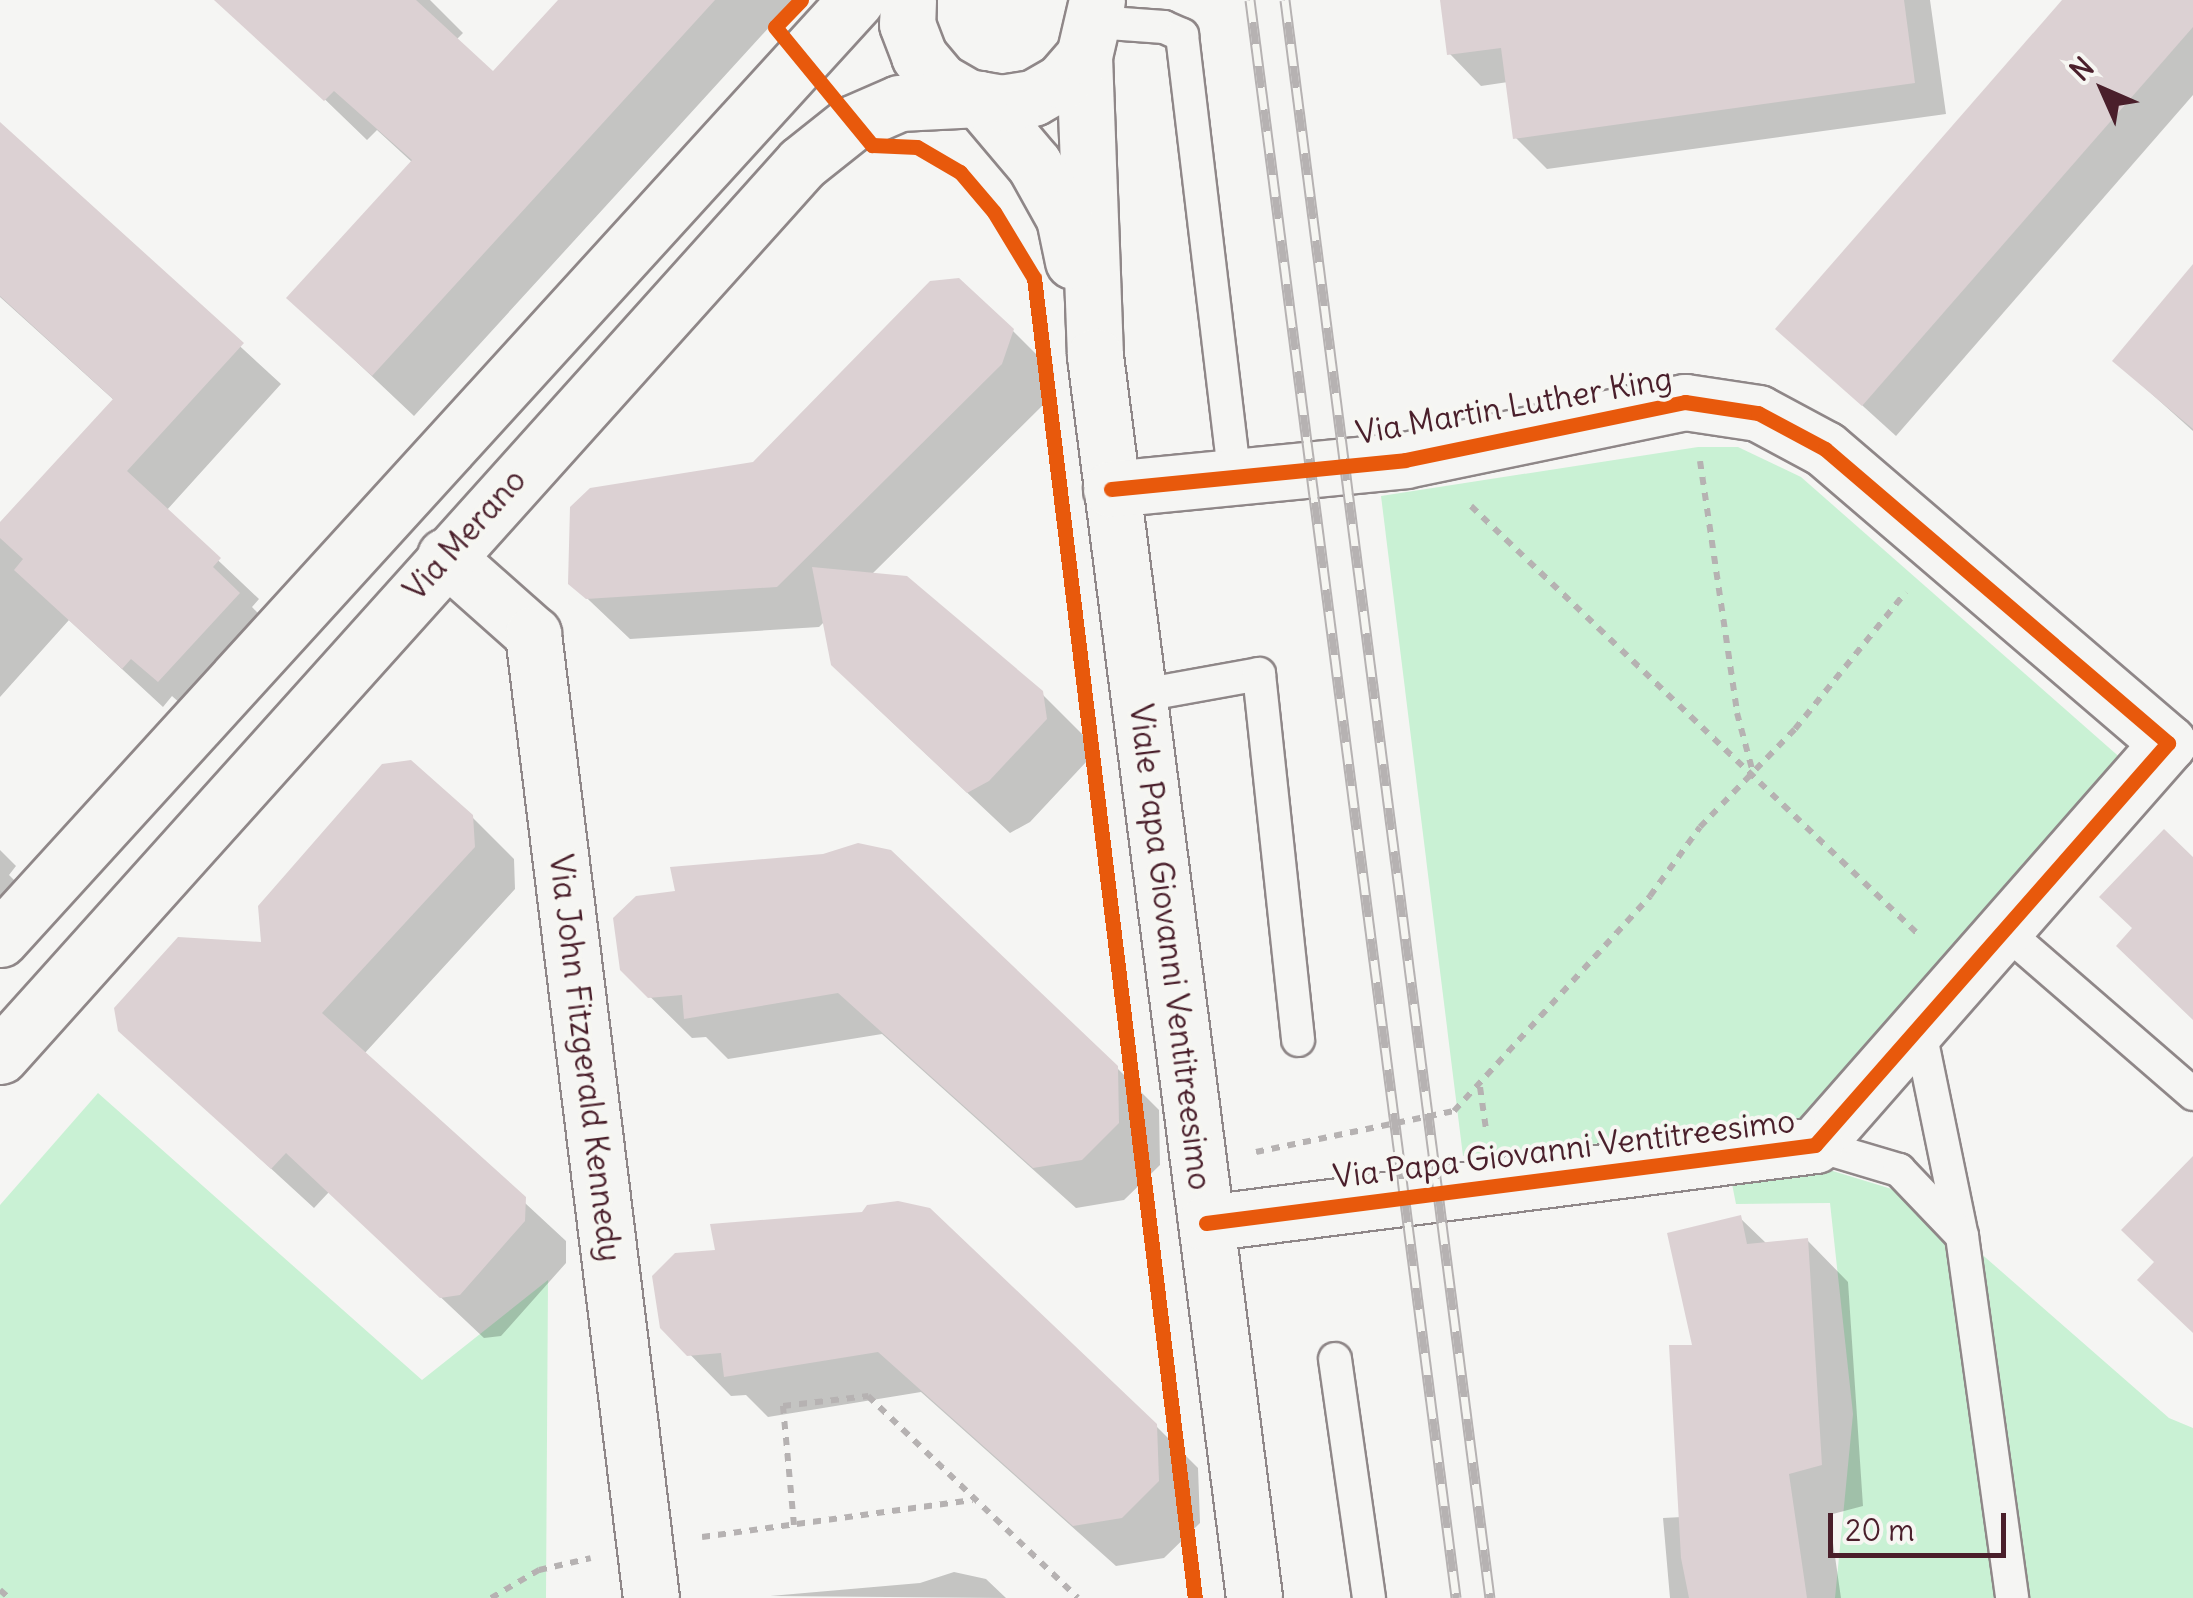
<!DOCTYPE html>
<style>
body{margin:0}
#map{position:relative;width:2193px;height:1598px;overflow:hidden;background:#f5f5f3;font-family:Delius,sans-serif}
div>[style]{position:absolute}
.green>*{inset:0;background:#c9f1d4}
.shadow>*{inset:0;background:#0003}
.building>*{inset:0;background:#dcd1d3}
.path>*{height:6px;margin-top:-3px;transform-origin:0;background:repeating-linear-gradient(90deg,#b6b2b2 0 8px,transparent 0 16px)}
.roads{filter:drop-shadow(2px 0 #8f8788) drop-shadow(-2px 0 #8f8788) drop-shadow(0 2px #8f8788) drop-shadow(0 -2px #8f8788)}
.lane>*{height:32px;margin:-16px;padding:0 16px;transform-origin:16px;border-radius:16px;background:#f5f5f3}
.street>*{height:55px;margin:-27.5px;padding:0 27.5px;transform-origin:27.5px;border-radius:27.5px;background:#f5f5f3}
.secondary>*{height:55px;margin:-27.5px;padding:0 27.5px;transform-origin:27.5px;border-radius:27.5px;background:#f5f5f3}
.rail>*{height:11px;margin-top:-5.5px;transform-origin:0;background:repeating-linear-gradient(90deg,#f6f6f2 0 22px,#b6b2b2 0 44px);box-sizing:border-box;border-block:2px solid #b6b2b2}
.cycleway>*{height:15px;margin:-7.5px;padding:0 7.5px;transform-origin:7.5px;border-radius:7.5px;background:#e8590c}
span{translate:-50% -50%;white-space:nowrap;text-align:center;line-height:1.15;-webkit-text-stroke:8px #f6f6f2;paint-order:stroke}
.street-label{font-size:32px;color:#4a1f2b}
.north{position:absolute;left:2053px;top:40px;width:100px;height:100px;-webkit-text-stroke:8px #f6f6f2;paint-order:stroke;rotate:315deg;font-size:28px;font-weight:700;line-height:40px;text-align:center;color:#4a1f2b}
.north::after{content:'';display:block;margin:auto;width:35px;height:45px;background:#4a1f2b;clip-path:polygon(50% 0,100% 100%,50% 72%,0 100%)}
.scale{position:absolute;left:1828px;top:1513px;width:178px;height:45px;box-sizing:border-box;border:5px solid #4a1f2b;border-top:0;padding-left:12px;font-size:30px;line-height:35px;white-space:nowrap;color:#4a1f2b;-webkit-text-stroke:8px #f6f6f2;paint-order:stroke}
</style>
<div id="map">
<div class="green">
<div style="clip-path:polygon(1698px 447px,1738px 447px,1801px 477px,2124px 761px,1811px 1123px,1463px 1156px,1381px 496px)"></div>
<div style="clip-path:polygon(98px 1093px,422px 1380px,548px 1280px,546px 1598px,0 1598px,0 1205px)"></div>
<div style="clip-path:polygon(1823px 1168px,1895px 1190px,1962px 1237px,2169px 1418px,2193px 1428px,2193px 1598px,1835px 1598px,1853px 1414px,1830px 1203px,1736px 1204px,1731px 1179px)"></div>
</div>
<div class="shadow">
<div style="clip-path:polygon(222px 0,430px 0,463px 33px,456px 40px,493px 75px,561px 0,794px 0,414px 416px,289px 298px,413px 163px,377px 130px,367px 140px)"></div>
<div style="clip-path:polygon(1442px 0,1930px 0,1946px 114px,1547px 169px,1515px 137px,1508px 82px,1481px 86px,1450px 54px)"></div>
<div style="clip-path:polygon(2066px 0,2193px 0,2193px 95px,1896px 436px,1778px 329px)"></div>
<div style="clip-path:polygon(0 126px,281px 384px,166px 511px,259px 599px,252px 607px,278px 634px,199px 720px,172px 696px,163px 707px,69px 620px,0 697px,0 525px,115px 401px,0 297px)"></div>
<div style="clip-path:polygon(2193px 268px,2193px 431px,2115px 361px)"></div>
<div style="clip-path:polygon(1012px 330px,1054px 372px,1042px 406px,871px 575px,1041px 693px,1083px 735px,1087px 761px,1030px 822px,1010px 833px,875px 706px,825px 621px,819px 627px,630px 639px,571px 583px,755px 465px)"></div>
<div style="clip-path:polygon(472px 817px,514px 859px,515px 889px,364px 1054px,566px 1241px,566px 1263px,501px 1336px,484px 1338px,329px 1192px,314px 1208px,120px 1030px)"></div>
<div style="clip-path:polygon(0 850px,16px 866px,9px 875px,35px 901px,0 939px)"></div>
<div style="clip-path:polygon(615px 919px,1117px 1068px,1159px 1110px,1160px 1165px,1124px 1200px,1076px 1208px,882px 1034px,728px 1059px,706px 1037px,692px 1038px,622px 969px)"></div>
<div style="clip-path:polygon(1740px 1218px,1767px 1244px,1807px 1240px,1848px 1282px,1863px 1506px,1829px 1515px,1841px 1598px,1670px 1598px,1663px 1518px,1682px 1517px,1695px 1348px)"></div>
<div style="clip-path:polygon(655px 1277px,1156px 1426px,1198px 1468px,1200px 1523px,1164px 1558px,1116px 1566px,921px 1392px,768px 1417px,746px 1395px,731px 1396px,663px 1327px)"></div>
<div style="clip-path:polygon(954px 1572px,986px 1579px,1006px 1598px,770px 1596px,920px 1583px)"></div>
</div>
<div class="building">
<div style="clip-path:polygon(214px 0,416px 0,493px 71px,558px 0,715px 0,372px 376px,286px 298px,412px 160px,334px 91px,324px 101px)"></div>
<div style="clip-path:polygon(1440px 0,1904px 0,1915px 83px,1513px 139px,1501px 48px,1447px 55px)"></div>
<div style="clip-path:polygon(2062px 0,2193px 0,2193px 27px,1862px 406px,1775px 329px)"></div>
<div style="clip-path:polygon(0 122px,244px 343px,127px 471px,221px 558px,213px 567px,240px 593px,158px 682px,131px 659px,122px 669px,14px 570px,23px 559px,0 538px,0 522px,113px 399px,0 296px)"></div>
<div style="clip-path:polygon(2193px 264px,2193px 429px,2112px 361px)"></div>
<div style="clip-path:polygon(959px 278px,1014px 329px,1002px 364px,777px 587px,586px 599px,568px 584px,570px 507px,590px 488px,753px 462px,930px 281px)"></div>
<div style="clip-path:polygon(812px 567px,907px 576px,1043px 691px,1047px 719px,989px 781px,967px 793px,831px 665px)"></div>
<div style="clip-path:polygon(411px 760px,473px 815px,475px 847px,322px 1013px,526px 1197px,525px 1221px,460px 1295px,440px 1298px,286px 1153px,271px 1169px,118px 1031px,114px 1008px,178px 937px,261px 942px,258px 906px,382px 764px)"></div>
<div style="clip-path:polygon(2164px 829px,2193px 857px,2193px 1020px,2116px 946px,2132px 928px,2099px 897px)"></div>
<div style="clip-path:polygon(858px 843px,891px 850px,1118px 1066px,1119px 1123px,1082px 1160px,1033px 1168px,838px 993px,684px 1019px,682px 995px,648px 998px,620px 970px,613px 918px,636px 896px,675px 891px,670px 867px,823px 854px)"></div>
<div style="clip-path:polygon(2193px 1156px,2193px 1333px,2137px 1280px,2154px 1262px,2121px 1230px)"></div>
<div style="clip-path:polygon(898px 1201px,930px 1208px,1157px 1424px,1159px 1481px,1122px 1518px,1073px 1526px,878px 1352px,724px 1377px,721px 1353px,687px 1356px,660px 1328px,652px 1276px,675px 1253px,715px 1250px,710px 1224px,862px 1212px,867px 1205px)"></div>
<div style="clip-path:polygon(1741px 1215px,1747px 1244px,1808px 1238px,1822px 1465px,1789px 1474px,1807px 1598px,1689px 1598px,1681px 1558px,1669px 1345px,1692px 1345px,1667px 1233px)"></div>
</div>
<div class="path">
<div style="left:1700px;top:461px;width:255px;rotate:81.6deg"></div>
<div style="left:1737px;top:713px;width:58px;rotate:75deg"></div>
<div style="left:1471px;top:506px;width:623px;rotate:43.76deg"></div>
<div style="left:1480px;top:1087px;width:42px;rotate:81.9deg"></div>
<div style="left:1256px;top:1152px;width:202px;rotate:-11.7deg"></div>
<div style="left:1454px;top:1111px;width:291px;rotate:-47.6deg"></div>
<div style="left:1650px;top:896px;width:85px;rotate:-54.1deg"></div>
<div style="left:1700px;top:827px;width:136px;rotate:-45.9deg"></div>
<div style="left:1795px;top:729px;width:176px;rotate:-51deg"></div>
<div style="left:794px;top:1525px;width:120px;rotate:-95.3deg"></div>
<div style="left:783px;top:1406px;width:86px;rotate:-6.7deg"></div>
<div style="left:868px;top:1396px;width:291px;rotate:43.9deg"></div>
<div style="left:702px;top:1537px;width:273px;rotate:-7.8deg"></div>
<div style="left:0;top:1590px;width:12px;rotate:42deg"></div>
<div style="left:491px;top:1598px;width:56px;rotate:-30.3deg"></div>
<div style="left:539px;top:1570px;width:53px;rotate:-13deg"></div>
</div>
<div class="roads">
<div class="lane">
<div style="left:1095px;top:22px;width:69px;rotate:4.1deg"></div>
<div style="left:1164px;top:27px;width:20px;rotate:24deg"></div>
<div style="left:1182px;top:35px;width:440px;rotate:83.2deg"></div>
<div style="left:1138px;top:696px;width:123px;rotate:-10.3deg"></div>
<div style="left:1259px;top:674px;width:368px;rotate:83.9deg"></div>
<div style="left:2005px;top:931px;width:249px;rotate:40.9deg"></div>
<div style="left:1920px;top:1032px;width:208px;rotate:78.4deg"></div>
<div style="left:1962px;top:1236px;width:365px;rotate:82.1deg"></div>
<div style="left:1815px;top:1145px;width:88px;rotate:16.6deg"></div>
<div style="left:1899px;top:1170px;width:91px;rotate:46.3deg"></div>
<div style="left:1335px;top:1359px;width:241px;rotate:81.9deg"></div>
</div>
<div class="street">
<div style="left:1084px;top:56px;width:300px;rotate:87.9deg"></div>
<div style="left:1095px;top:356px;width:1252px;rotate:82.7deg"></div>
<div style="left:979px;top:99px;width:85px;rotate:49.8deg"></div>
<div style="left:1034px;top:164px;width:62px;rotate:60.9deg"></div>
<div style="left:1064px;top:218px;width:44px;rotate:78.2deg"></div>
<div style="left:1111px;top:489px;width:295px;rotate:-5.6deg"></div>
<div style="left:1405px;top:460px;width:286px;rotate:-11.7deg"></div>
<div style="left:1685px;top:402px;width:74px;rotate:8.6deg"></div>
<div style="left:1758px;top:413px;width:76px;rotate:28.2deg"></div>
<div style="left:1825px;top:449px;width:452px;rotate:40.6deg"></div>
<div style="left:2168px;top:743px;width:535px;rotate:131.29deg"></div>
<div style="left:1815px;top:1145px;width:614px;rotate:172.7deg"></div>
<div style="left:445px;top:556px;width:118px;rotate:41.6deg"></div>
<div style="left:533px;top:634px;width:971px;rotate:83.02deg"></div>
</div>
<div class="secondary">
<div style="left:908px;top:0;width:24px;rotate:92deg"></div>
<div style="left:907px;top:24px;width:34px;rotate:69deg"></div>
<div style="left:919px;top:56px;width:33px;rotate:50deg"></div>
<div style="left:940px;top:81px;width:32px;rotate:30deg"></div>
<div style="left:968px;top:97px;width:34px;rotate:10deg"></div>
<div style="left:1001px;top:103px;width:32px;rotate:-9deg"></div>
<div style="left:1033px;top:98px;width:34px;rotate:-30deg"></div>
<div style="left:1062px;top:81px;width:33px;rotate:-49deg"></div>
<div style="left:1084px;top:56px;width:57px;rotate:-76.9deg"></div>
<div style="left:0;top:939px;width:1271px;rotate:-47.65deg"></div>
<div style="left:0;top:1056px;width:1200px;rotate:-48.07deg"></div>
<div style="left:802px;top:163px;width:63px;rotate:-38.5deg"></div>
<div style="left:851px;top:124px;width:52px;rotate:-23.6deg"></div>
<div style="left:899px;top:103px;width:80px;rotate:-2.9deg"></div>
</div>
</div>
<div class="rail">
<div style="left:1250px;top:0;width:1611px;rotate:82.65deg"></div>
<div style="left:1285px;top:0;width:1611px;rotate:82.69deg"></div>
</div>
<div class="cycleway">
<div style="left:801px;top:0;width:37px;rotate:134deg"></div>
<div style="left:775px;top:27px;width:153px;rotate:50.6deg"></div>
<div style="left:872px;top:145px;width:45px;rotate:2.5deg"></div>
<div style="left:917px;top:147px;width:50px;rotate:30.2deg"></div>
<div style="left:960px;top:172px;width:52px;rotate:49.6deg"></div>
<div style="left:994px;top:212px;width:77px;rotate:58.8deg"></div>
<div style="left:1034px;top:278px;width:1330px;rotate:83.05deg"></div>
<div style="left:1111px;top:489px;width:295px;rotate:-5.6deg"></div>
<div style="left:1405px;top:460px;width:286px;rotate:-11.7deg"></div>
<div style="left:1685px;top:402px;width:74px;rotate:8.6deg"></div>
<div style="left:1758px;top:413px;width:76px;rotate:28.2deg"></div>
<div style="left:1825px;top:449px;width:452px;rotate:40.6deg"></div>
<div style="left:2168px;top:743px;width:535px;rotate:131.29deg"></div>
<div style="left:1815px;top:1145px;width:614px;rotate:172.7deg"></div>
</div>
<div class="street-label">
<span style="left:1514px;top:406px;rotate:-10deg">Via Martin Luther King</span>
<span style="left:465px;top:535px;rotate:-48deg">Via Merano</span>
<span style="left:1170px;top:947px;rotate:83deg">Viale Papa Giovanni Ventitreesimo</span>
<span style="left:585px;top:1058px;rotate:83deg">Via John Fitzgerald Kennedy</span>
<span style="left:1564px;top:1149px;rotate:-7deg">Via Papa Giovanni Ventitreesimo</span>
</div>
<div class="north">N</div>
<div class="scale">20 m</div>
</div>
